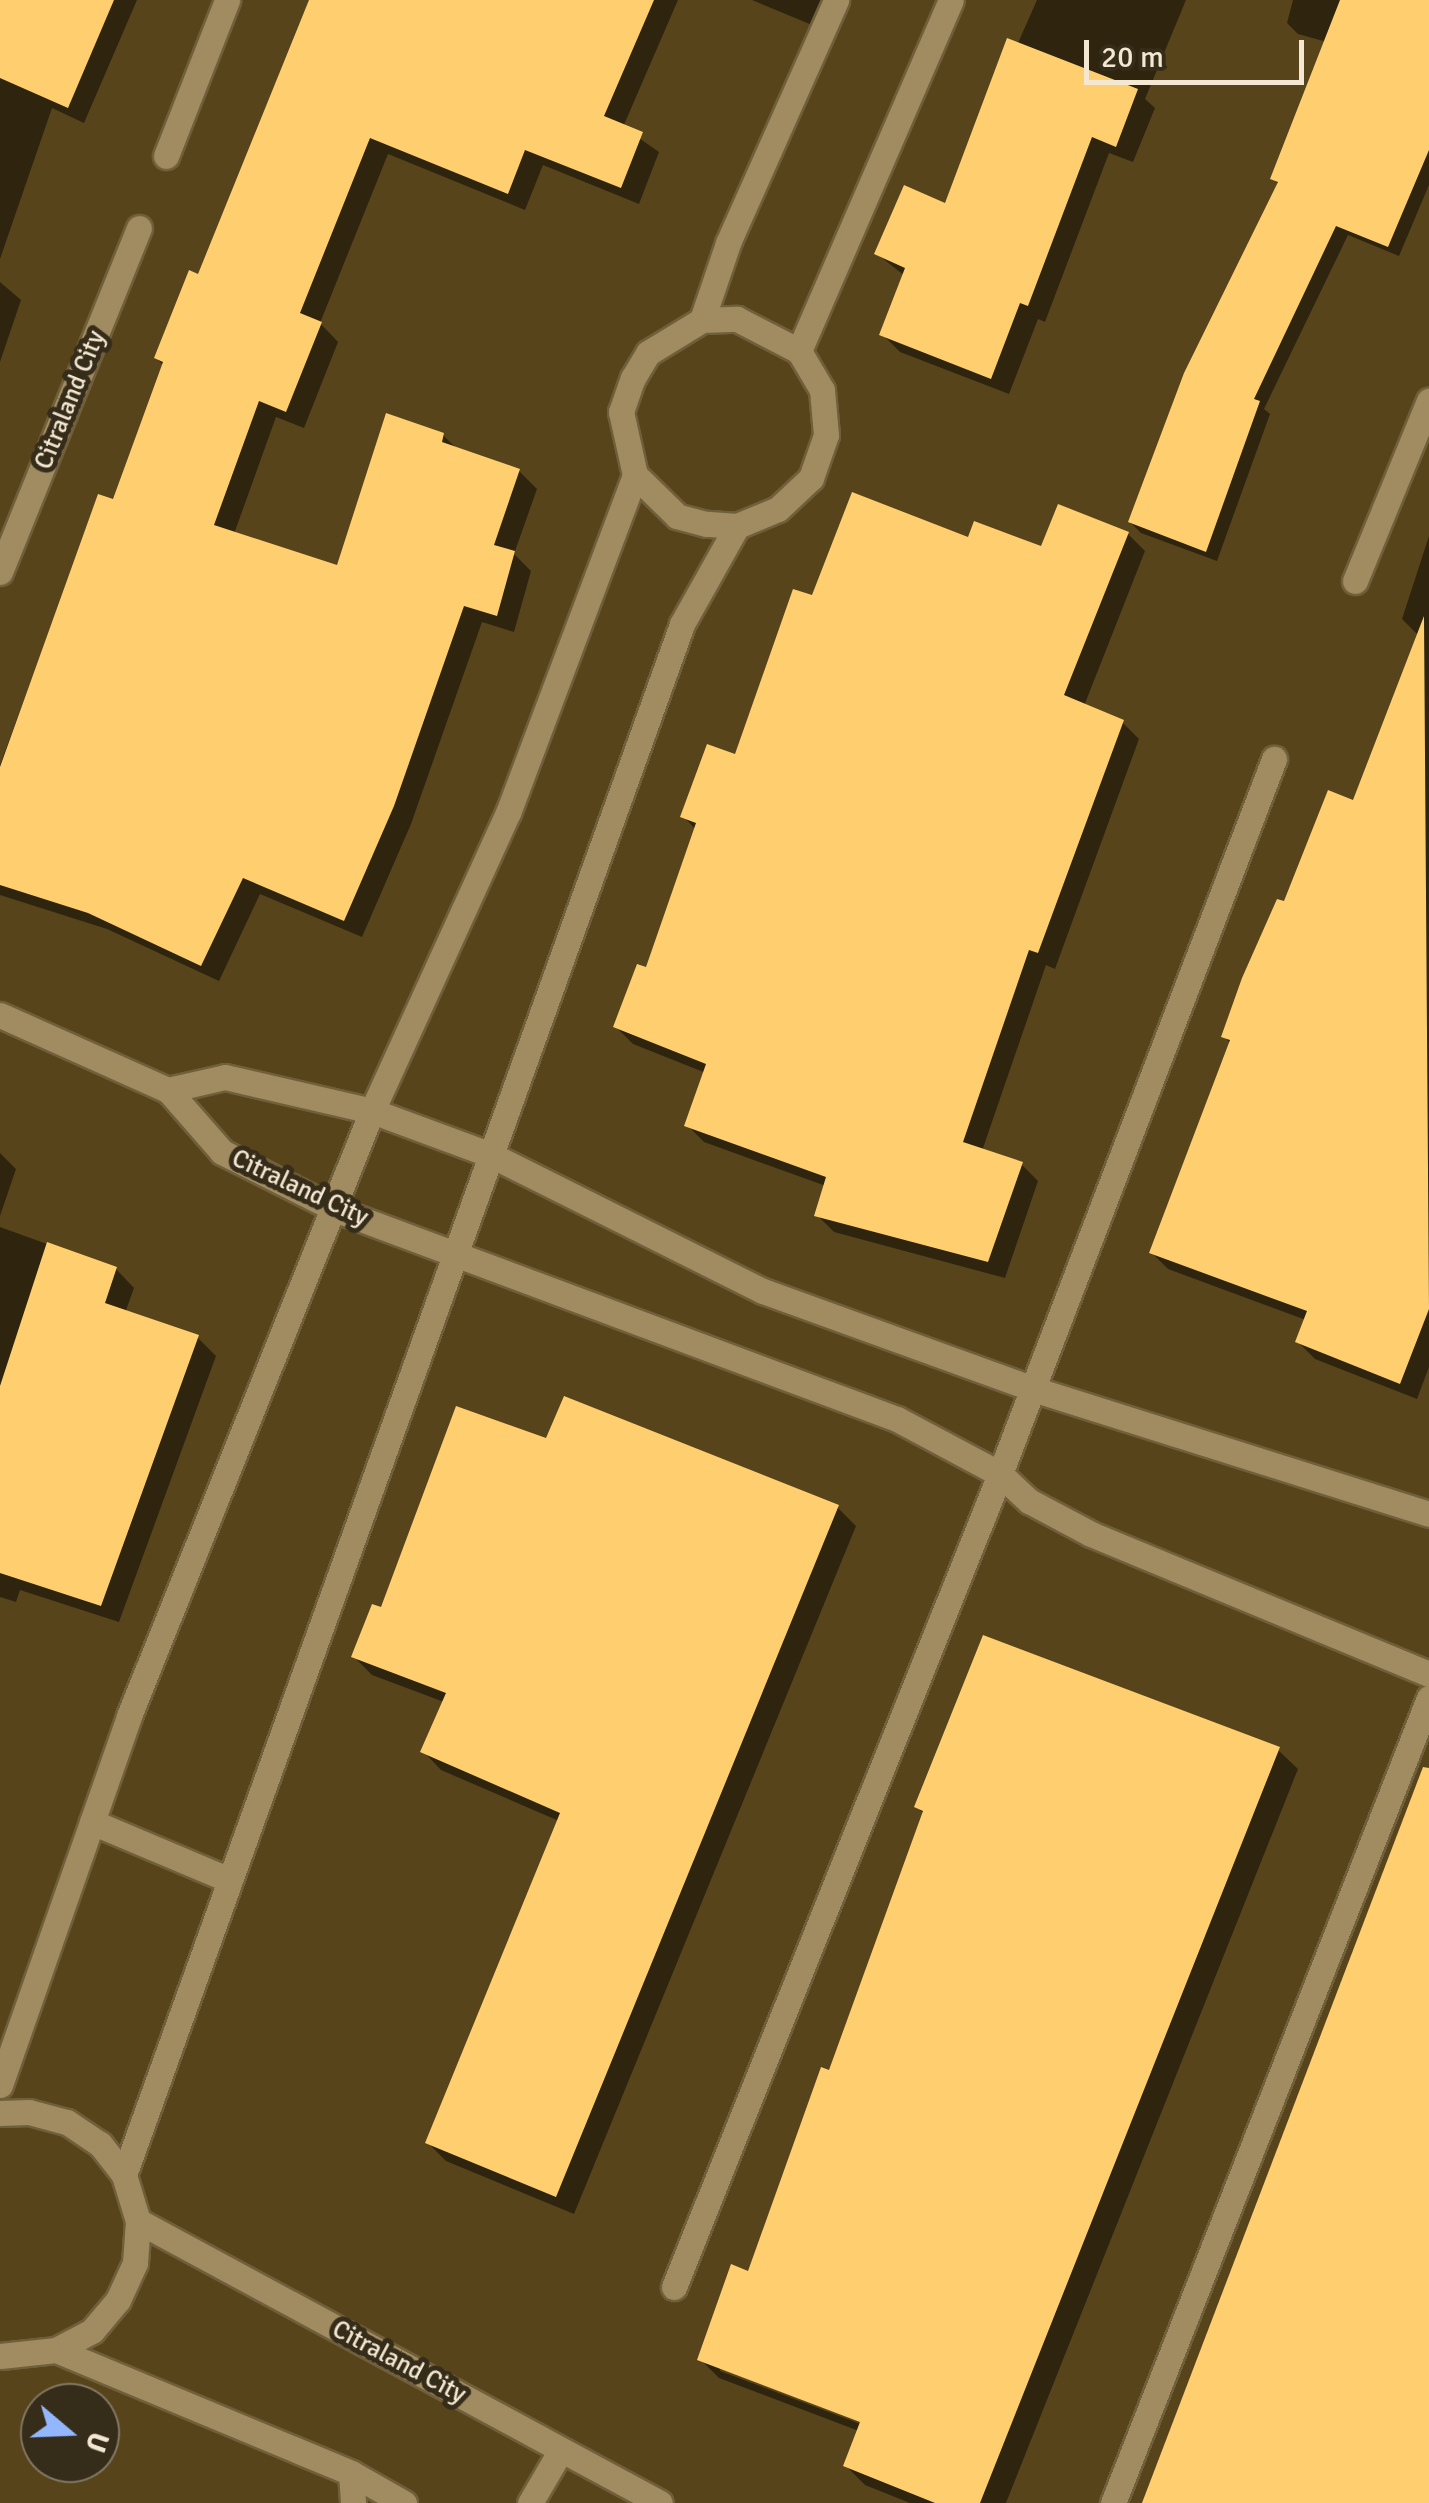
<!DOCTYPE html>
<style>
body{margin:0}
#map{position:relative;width:1429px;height:2503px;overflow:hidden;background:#58441a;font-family:Signika,sans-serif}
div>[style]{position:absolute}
.shadow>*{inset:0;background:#0007}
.building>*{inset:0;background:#ffcf6f}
.roads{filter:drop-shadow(2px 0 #705f3b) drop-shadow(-2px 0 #705f3b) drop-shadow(0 2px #705f3b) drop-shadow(0 -2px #705f3b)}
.minor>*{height:25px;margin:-12.5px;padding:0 12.5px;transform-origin:12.5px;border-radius:12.5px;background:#a18b60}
span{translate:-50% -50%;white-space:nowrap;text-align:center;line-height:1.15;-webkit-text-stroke:10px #352c1a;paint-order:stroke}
.street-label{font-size:25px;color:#f4e8d2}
.north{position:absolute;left:20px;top:2383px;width:100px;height:100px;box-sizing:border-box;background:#352c1a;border:2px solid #817764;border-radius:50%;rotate:109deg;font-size:28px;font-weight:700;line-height:40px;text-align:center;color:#f4e8d2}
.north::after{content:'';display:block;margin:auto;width:35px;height:45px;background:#93b7fd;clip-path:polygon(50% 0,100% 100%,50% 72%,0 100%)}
.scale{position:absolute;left:1084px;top:40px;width:220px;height:45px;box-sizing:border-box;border:5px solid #f4e8d2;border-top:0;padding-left:12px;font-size:30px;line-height:35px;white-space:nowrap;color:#f4e8d2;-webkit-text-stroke:8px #352c1a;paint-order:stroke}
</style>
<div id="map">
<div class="shadow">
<div style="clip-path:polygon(0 0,137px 0,84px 123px,52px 108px,0 259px)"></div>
<div style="clip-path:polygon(313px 0,678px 0,623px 127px,659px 152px,639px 204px,543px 165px,525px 210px,388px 154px,320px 323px,338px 342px,304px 428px,276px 417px,234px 534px,338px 568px,443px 435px,459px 451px,519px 471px,537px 489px,514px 554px,531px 571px,514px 632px,482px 622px,411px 824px,362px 937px,260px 894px,219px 981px,107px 929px,0 895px,0 765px,99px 497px,115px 503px,164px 366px,156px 358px,199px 277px)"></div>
<div style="clip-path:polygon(752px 0,821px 0,812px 25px)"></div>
<div style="clip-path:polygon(1037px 0,1186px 0,1145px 99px,1155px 108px,1133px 162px,1109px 153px,1045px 322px,1038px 319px,1009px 394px,900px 352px,882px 334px,905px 276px,877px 254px,946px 206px)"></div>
<div style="clip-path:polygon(1293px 0,1429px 0,1429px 185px,1399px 256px,1348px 235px,1264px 409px,1270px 414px,1217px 561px,1141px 533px,1130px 522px,1280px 185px,1273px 179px,1327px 42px,1298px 34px,1287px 23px)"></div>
<div style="clip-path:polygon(0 282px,21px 300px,0 362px)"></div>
<div style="clip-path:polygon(1128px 534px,1145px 551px,1084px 706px,1122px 722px,1139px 739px,1055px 969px,1046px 965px,982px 1151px,1021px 1164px,1038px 1181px,1005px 1278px,834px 1232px,817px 1215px,826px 1186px,704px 1142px,687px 1125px,706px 1073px,633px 1044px,616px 1027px,648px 970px,696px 830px,683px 816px,736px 757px,813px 598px,970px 541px,1043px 549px)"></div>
<div style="clip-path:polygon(1429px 536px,1429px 1367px,1417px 1399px,1315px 1359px,1298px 1342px,1306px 1320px,1168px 1269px,1152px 1253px,1231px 1044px,1224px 1036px,1285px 905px,1355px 803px,1419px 636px,1402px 619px)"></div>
<div style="clip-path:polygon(0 1153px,16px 1169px,0 1216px)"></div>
<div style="clip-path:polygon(0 1227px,116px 1269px,134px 1288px,125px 1313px,198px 1338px,216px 1356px,119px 1622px,20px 1590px,16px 1602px,0 1597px)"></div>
<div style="clip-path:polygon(547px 1441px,838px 1508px,856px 1526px,574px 2214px,446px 2161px,428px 2143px,559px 1821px,441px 1770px,423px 1751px,444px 1702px,372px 1675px,354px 1657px,382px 1611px)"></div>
<div style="clip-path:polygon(evenodd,1278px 1750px,1298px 1769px,1006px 2503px,910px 2503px,865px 2485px,846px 2466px,859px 2431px,719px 2378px,700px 2359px,750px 2274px,831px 2073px,924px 1814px,917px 1807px,1278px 1750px,720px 2365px,873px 2424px,871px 2428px,720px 2371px,720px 2365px)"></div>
</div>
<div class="building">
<div style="clip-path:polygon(0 0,114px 0,68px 108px,0 78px)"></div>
<div style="clip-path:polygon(309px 0,654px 0,604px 116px,643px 132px,621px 188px,525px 150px,508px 194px,370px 138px,300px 313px,322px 322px,286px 412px,259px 401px,214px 525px,337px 565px,386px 413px,444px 433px,442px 442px,520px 469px,494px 545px,515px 551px,497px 616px,464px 606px,394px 806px,344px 921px,243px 878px,201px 966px,88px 913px,0 885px,0 767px,98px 494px,113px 499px,163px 362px,154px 358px,189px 270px,198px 274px)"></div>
<div style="clip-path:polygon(1340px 0,1429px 0,1429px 150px,1388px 247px,1336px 226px,1254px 399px,1260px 401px,1206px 552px,1128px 522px,1184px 373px,1278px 182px,1270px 179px)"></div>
<div style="clip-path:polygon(1007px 38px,1138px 89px,1116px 147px,1092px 137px,1028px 306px,1020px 303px,991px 379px,879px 335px,905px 268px,874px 254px,904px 185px,945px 203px)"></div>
<div style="clip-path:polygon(852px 492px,968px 537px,974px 521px,1041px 546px,1058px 504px,1129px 532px,1064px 695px,1124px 720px,1038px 953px,1029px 950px,963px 1142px,1023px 1162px,988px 1262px,814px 1216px,826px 1177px,684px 1126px,706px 1064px,613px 1027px,637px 964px,646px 967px,696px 823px,680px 817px,707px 744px,735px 754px,793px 589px,812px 595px)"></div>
<div style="clip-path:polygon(1424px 616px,1429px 1309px,1400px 1384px,1295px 1342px,1307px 1311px,1149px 1253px,1230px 1040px,1221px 1037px,1242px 978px,1277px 899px,1284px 901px,1328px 790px,1353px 800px)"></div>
<div style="clip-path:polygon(47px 1242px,117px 1267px,105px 1303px,199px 1335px,101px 1606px,0 1573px,0 1386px)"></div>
<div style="clip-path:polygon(564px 1396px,839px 1505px,556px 2197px,425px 2143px,560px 1813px,420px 1752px,446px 1693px,351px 1657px,372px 1604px,381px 1607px,456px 1406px,546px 1438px)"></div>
<div style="clip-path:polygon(983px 1635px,1280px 1747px,980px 2503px,935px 2503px,843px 2466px,860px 2422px,697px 2360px,731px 2264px,748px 2271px,821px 2067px,829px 2070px,923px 1811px,914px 1807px)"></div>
<div style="clip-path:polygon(1423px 1767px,1429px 1768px,1429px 2503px,1142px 2503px)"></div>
</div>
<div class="roads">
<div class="minor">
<div style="left:166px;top:156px;width:168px;rotate:-68.6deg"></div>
<div style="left:702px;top:320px;width:81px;rotate:-71.3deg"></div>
<div style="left:728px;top:243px;width:266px;rotate:-66deg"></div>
<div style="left:799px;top:351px;width:382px;rotate:-66.6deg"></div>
<div style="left:0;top:572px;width:371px;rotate:-68deg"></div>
<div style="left:1355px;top:581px;width:195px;rotate:-67.7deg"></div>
<div style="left:0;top:1015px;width:184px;rotate:24.1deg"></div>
<div style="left:168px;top:1090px;width:82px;rotate:48.9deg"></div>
<div style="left:222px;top:1152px;width:129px;rotate:26.8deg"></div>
<div style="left:337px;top:1210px;width:598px;rotate:20.47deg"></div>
<div style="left:897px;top:1419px;width:117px;rotate:28.1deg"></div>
<div style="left:1000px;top:1474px;width:40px;rotate:43deg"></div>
<div style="left:1029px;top:1501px;width:70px;rotate:28deg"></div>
<div style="left:1091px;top:1534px;width:366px;rotate:22.5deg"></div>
<div style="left:168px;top:1090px;width:58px;rotate:-12.8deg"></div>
<div style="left:225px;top:1077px;width:151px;rotate:13deg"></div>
<div style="left:372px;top:1111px;width:127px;rotate:20.3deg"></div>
<div style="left:491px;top:1155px;width:304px;rotate:26.6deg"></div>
<div style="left:763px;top:1291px;width:287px;rotate:19.9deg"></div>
<div style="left:1033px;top:1389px;width:415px;rotate:17.5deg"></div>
<div style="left:92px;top:1822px;width:149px;rotate:22.9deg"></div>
<div style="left:0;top:2085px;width:391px;rotate:-70.7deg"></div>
<div style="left:129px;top:1716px;width:652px;rotate:-68.12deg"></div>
<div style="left:372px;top:1111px;width:328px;rotate:-65.5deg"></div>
<div style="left:508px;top:813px;width:361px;rotate:-69.4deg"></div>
<div style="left:635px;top:475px;width:65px;rotate:-102.5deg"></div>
<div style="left:621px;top:412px;width:36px;rotate:-71deg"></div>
<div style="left:633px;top:378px;width:29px;rotate:-59deg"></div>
<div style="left:648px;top:353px;width:63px;rotate:-31.4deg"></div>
<div style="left:702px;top:320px;width:35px;rotate:-2deg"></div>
<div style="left:737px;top:319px;width:70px;rotate:27.3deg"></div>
<div style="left:799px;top:351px;width:45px;rotate:59.5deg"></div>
<div style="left:822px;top:390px;width:45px;rotate:84.9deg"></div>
<div style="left:826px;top:435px;width:46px;rotate:109.2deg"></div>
<div style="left:811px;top:478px;width:45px;rotate:136.8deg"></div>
<div style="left:778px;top:509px;width:44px;rotate:157.5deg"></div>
<div style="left:737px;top:526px;width:31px;rotate:-176deg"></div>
<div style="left:706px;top:524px;width:30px;rotate:-165deg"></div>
<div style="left:677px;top:516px;width:59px;rotate:-135.7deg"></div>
<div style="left:0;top:2113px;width:29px;rotate:-2deg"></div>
<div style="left:29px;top:2112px;width:39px;rotate:15deg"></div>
<div style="left:67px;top:2122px;width:40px;rotate:34deg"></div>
<div style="left:100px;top:2144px;width:39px;rotate:52deg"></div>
<div style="left:124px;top:2175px;width:48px;rotate:73.1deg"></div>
<div style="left:138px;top:2221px;width:42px;rotate:94.1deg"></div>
<div style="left:135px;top:2263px;width:41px;rotate:114.7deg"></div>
<div style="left:118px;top:2300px;width:40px;rotate:130deg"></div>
<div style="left:92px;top:2331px;width:41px;rotate:152.2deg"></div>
<div style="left:56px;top:2350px;width:56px;rotate:173.9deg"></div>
<div style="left:124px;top:2175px;width:1648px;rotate:-70.21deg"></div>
<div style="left:682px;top:624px;width:112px;rotate:-60.7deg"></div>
<div style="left:138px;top:2221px;width:593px;rotate:28.38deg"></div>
<div style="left:674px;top:2287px;width:876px;rotate:-68.15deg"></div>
<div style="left:1000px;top:1474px;width:766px;rotate:-69.03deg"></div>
<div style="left:56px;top:2350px;width:320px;rotate:22.6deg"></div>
<div style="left:351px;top:2473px;width:61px;rotate:29.5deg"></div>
<div style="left:351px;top:2473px;width:30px;rotate:86deg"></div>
<div style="left:530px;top:2503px;width:61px;rotate:-59.7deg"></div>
<div style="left:1113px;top:2503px;width:865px;rotate:-68.57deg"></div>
</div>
</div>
<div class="street-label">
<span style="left:70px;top:400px;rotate:-68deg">Citraland City</span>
<span style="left:300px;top:1188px;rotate:25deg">Citraland City</span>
<span style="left:399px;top:2362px;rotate:28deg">Citraland City</span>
</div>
<div class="north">U</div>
<div class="scale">20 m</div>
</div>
